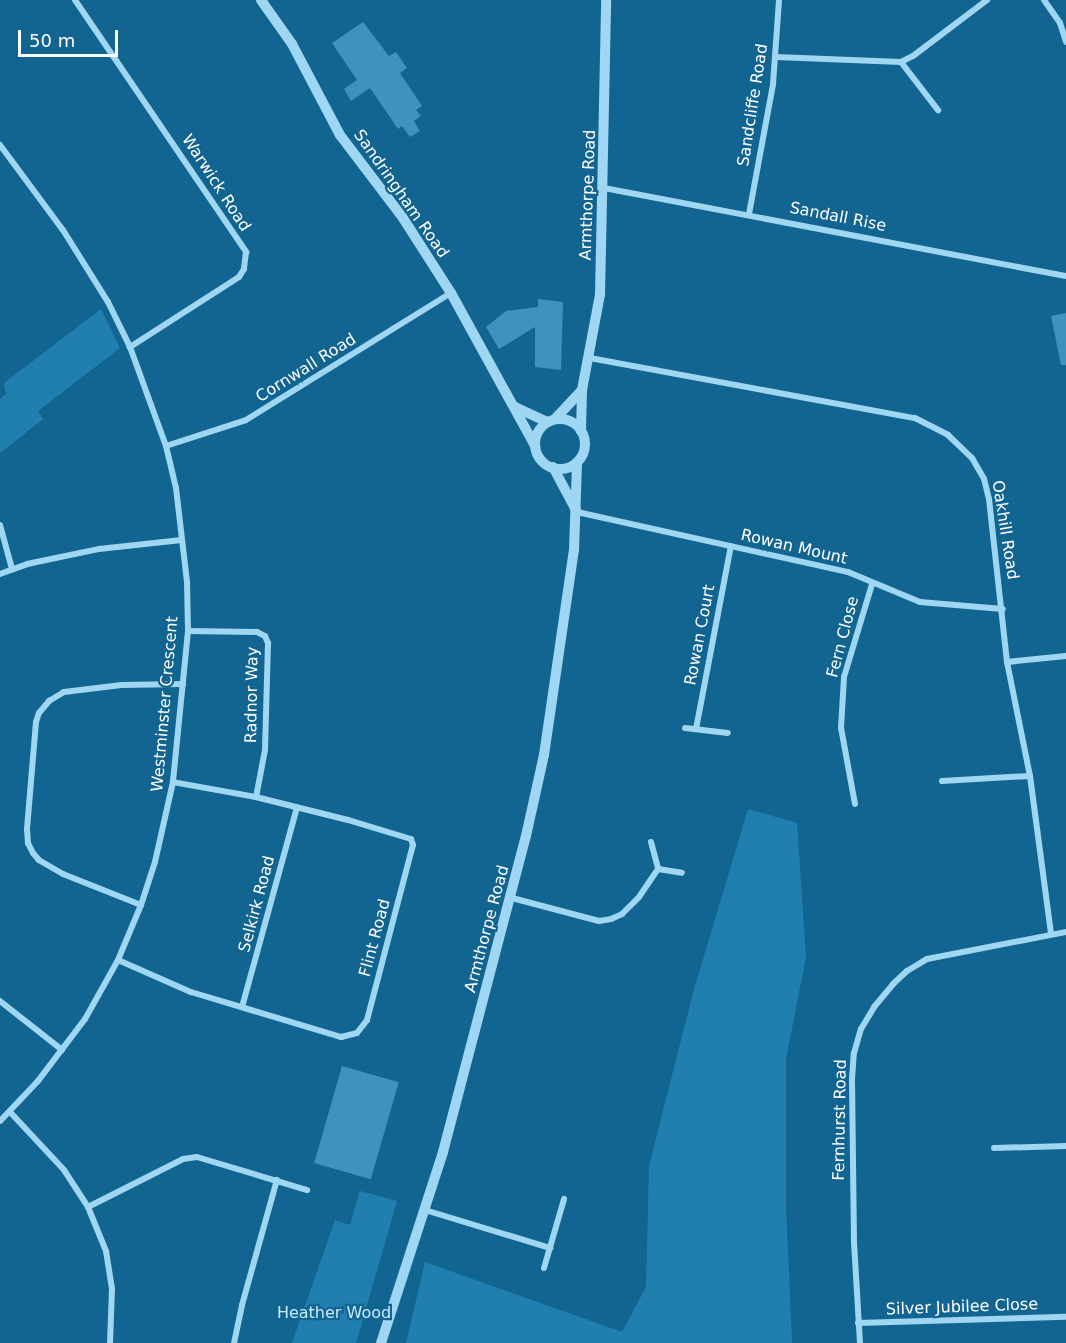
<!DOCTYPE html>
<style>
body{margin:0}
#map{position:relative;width:1066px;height:1343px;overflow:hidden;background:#126591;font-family:"DejaVu Sans",sans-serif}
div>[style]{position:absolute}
.green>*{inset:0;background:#217faf}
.building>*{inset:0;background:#3f92bc;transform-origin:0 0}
.minor>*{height:6px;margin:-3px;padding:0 3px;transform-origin:3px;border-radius:3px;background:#9fd6f2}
.tertiary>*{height:10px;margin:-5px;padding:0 5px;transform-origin:5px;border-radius:5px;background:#9fd6f2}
.tertiary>.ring{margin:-5px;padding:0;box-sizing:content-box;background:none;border:10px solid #9fd6f2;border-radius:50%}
span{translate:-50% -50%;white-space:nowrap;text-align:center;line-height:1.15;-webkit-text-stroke:4.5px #126591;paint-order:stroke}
.street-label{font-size:16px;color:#fff}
.park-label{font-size:16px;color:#c6ebfd}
.scale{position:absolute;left:18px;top:30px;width:100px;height:27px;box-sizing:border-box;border:3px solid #fff;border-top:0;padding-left:8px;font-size:18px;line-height:21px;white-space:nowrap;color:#fff;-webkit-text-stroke:4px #126591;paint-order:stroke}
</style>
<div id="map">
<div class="green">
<div style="clip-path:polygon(101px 309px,120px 348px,38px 411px,43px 419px,0 453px,0 399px,6px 394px,4px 383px)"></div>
<div style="clip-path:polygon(748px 809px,797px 823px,806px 957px,786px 1059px,786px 1205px,792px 1343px,406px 1343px,425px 1262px,622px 1332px,646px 1287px,649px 1166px,693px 993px)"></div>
<div style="clip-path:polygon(360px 1191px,397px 1201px,356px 1343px,292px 1343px,335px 1220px,350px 1225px)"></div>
</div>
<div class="building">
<div style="clip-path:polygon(363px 22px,389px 56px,396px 52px,407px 68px,400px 73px,422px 106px,416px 110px,421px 116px,414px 121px,420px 131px,410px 137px,402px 126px,398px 129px,370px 88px,351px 101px,344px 89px,357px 80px,332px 43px)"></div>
<div style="clip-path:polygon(538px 299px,563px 302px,561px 370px,535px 367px,535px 327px,499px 349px,486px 327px,506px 311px,538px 307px)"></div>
<div style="clip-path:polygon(1066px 313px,1066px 365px,1061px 365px,1051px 316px)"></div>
<div style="left:342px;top:1066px;width:59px;height:101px;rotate:16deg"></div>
</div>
<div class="minor">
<div style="left:75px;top:0;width:305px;rotate:55.8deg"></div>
<div style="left:246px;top:252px;width:17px;rotate:97deg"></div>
<div style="left:244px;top:269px;width:9px;rotate:122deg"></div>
<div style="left:239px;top:277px;width:130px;rotate:147.3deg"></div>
<div style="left:1044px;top:0;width:28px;rotate:55deg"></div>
<div style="left:1060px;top:23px;width:20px;rotate:72deg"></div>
<div style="left:776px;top:57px;width:125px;rotate:2.3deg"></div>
<div style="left:901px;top:62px;width:13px;rotate:-27deg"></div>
<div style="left:913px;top:56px;width:93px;rotate:-37.1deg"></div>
<div style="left:901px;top:62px;width:61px;rotate:52.4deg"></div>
<div style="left:0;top:145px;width:106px;rotate:53.5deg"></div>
<div style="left:63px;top:230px;width:85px;rotate:58deg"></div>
<div style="left:108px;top:302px;width:50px;rotate:63.9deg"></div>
<div style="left:130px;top:347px;width:105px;rotate:70deg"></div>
<div style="left:166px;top:446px;width:43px;rotate:76.6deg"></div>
<div style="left:176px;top:488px;width:95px;rotate:83.3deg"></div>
<div style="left:187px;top:582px;width:49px;rotate:88.8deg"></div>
<div style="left:188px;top:631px;width:152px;rotate:95.7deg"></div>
<div style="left:173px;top:782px;width:82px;rotate:102.7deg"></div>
<div style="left:155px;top:862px;width:45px;rotate:108deg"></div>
<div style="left:141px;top:905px;width:60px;rotate:112.7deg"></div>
<div style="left:118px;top:960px;width:68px;rotate:119.2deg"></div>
<div style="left:85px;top:1019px;width:78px;rotate:127.2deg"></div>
<div style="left:38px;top:1081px;width:55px;rotate:133.5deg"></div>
<div style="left:604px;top:188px;width:470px;rotate:10.8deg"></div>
<div style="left:749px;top:214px;width:132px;rotate:-79.5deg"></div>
<div style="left:773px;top:84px;width:84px;rotate:-85.9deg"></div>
<div style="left:590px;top:358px;width:330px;rotate:10.5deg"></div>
<div style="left:915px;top:418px;width:37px;rotate:27deg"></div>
<div style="left:948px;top:435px;width:33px;rotate:44deg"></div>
<div style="left:972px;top:458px;width:24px;rotate:60deg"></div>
<div style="left:984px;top:479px;width:21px;rotate:76deg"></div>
<div style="left:989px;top:499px;width:164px;rotate:83.7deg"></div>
<div style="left:1007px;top:662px;width:116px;rotate:78.6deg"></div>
<div style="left:1030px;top:776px;width:159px;rotate:82.4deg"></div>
<div style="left:166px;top:446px;width:84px;rotate:-18deg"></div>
<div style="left:246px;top:420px;width:241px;rotate:-31.8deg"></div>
<div style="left:577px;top:512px;width:278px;rotate:12.5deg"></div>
<div style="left:848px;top:572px;width:78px;rotate:22.6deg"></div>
<div style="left:920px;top:602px;width:83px;rotate:4.8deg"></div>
<div style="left:0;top:525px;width:46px;rotate:74.7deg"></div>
<div style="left:0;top:574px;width:29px;rotate:-20deg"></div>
<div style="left:27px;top:564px;width:74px;rotate:-11.8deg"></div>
<div style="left:99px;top:549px;width:83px;rotate:-6.2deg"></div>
<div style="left:188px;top:631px;width:69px;rotate:0.8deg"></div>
<div style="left:257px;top:632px;width:9px;rotate:27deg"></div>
<div style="left:265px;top:636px;width:8px;rotate:67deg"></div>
<div style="left:268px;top:643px;width:107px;rotate:91.6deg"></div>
<div style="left:265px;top:750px;width:48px;rotate:100.8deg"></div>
<div style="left:1007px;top:662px;width:59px;rotate:-5.8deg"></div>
<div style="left:685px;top:728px;width:43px;rotate:6.6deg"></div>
<div style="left:696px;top:729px;width:186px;rotate:-79.2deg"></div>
<div style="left:942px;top:781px;width:88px;rotate:-3.3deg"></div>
<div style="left:855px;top:804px;width:77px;rotate:-100.4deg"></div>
<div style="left:841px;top:728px;width:51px;rotate:-86.6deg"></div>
<div style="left:844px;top:677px;width:97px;rotate:-73.2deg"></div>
<div style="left:651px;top:842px;width:28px;rotate:75deg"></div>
<div style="left:658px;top:869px;width:24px;rotate:9deg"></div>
<div style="left:512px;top:898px;width:90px;rotate:14.8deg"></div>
<div style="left:599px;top:921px;width:12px;rotate:-9deg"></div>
<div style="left:611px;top:919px;width:12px;rotate:-24deg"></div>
<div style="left:622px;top:914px;width:24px;rotate:-45deg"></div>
<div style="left:639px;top:897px;width:34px;rotate:-56deg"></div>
<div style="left:141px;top:905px;width:84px;rotate:-158.3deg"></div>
<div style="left:63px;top:874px;width:28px;rotate:-150deg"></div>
<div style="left:39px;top:860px;width:9px;rotate:-131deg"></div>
<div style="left:33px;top:853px;width:11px;rotate:-117deg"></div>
<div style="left:28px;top:843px;width:14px;rotate:-94deg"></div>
<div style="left:27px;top:829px;width:107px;rotate:-85.2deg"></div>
<div style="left:36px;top:722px;width:9px;rotate:-72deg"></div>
<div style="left:39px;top:713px;width:16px;rotate:-50deg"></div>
<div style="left:49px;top:701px;width:17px;rotate:-31deg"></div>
<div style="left:64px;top:692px;width:58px;rotate:-6.9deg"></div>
<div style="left:122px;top:685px;width:61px;rotate:-0.9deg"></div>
<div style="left:118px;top:960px;width:80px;rotate:23.7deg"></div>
<div style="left:191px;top:992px;width:157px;rotate:16.7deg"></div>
<div style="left:341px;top:1037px;width:16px;rotate:-14deg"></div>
<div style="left:357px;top:1033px;width:16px;rotate:-52deg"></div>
<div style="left:367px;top:1020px;width:181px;rotate:-75.3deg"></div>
<div style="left:413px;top:845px;width:6px;rotate:-108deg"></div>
<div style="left:411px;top:839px;width:66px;rotate:-163.2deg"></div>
<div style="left:348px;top:820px;width:95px;rotate:-166deg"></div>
<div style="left:256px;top:797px;width:84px;rotate:-169.8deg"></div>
<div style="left:0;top:1001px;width:79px;rotate:38.3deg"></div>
<div style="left:242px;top:1007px;width:206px;rotate:-74.6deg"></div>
<div style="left:10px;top:1112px;width:79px;rotate:47deg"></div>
<div style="left:64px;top:1170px;width:44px;rotate:57deg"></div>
<div style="left:88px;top:1207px;width:48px;rotate:67.8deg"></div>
<div style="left:106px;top:1251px;width:38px;rotate:81deg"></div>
<div style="left:112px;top:1289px;width:54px;rotate:92.1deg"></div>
<div style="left:994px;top:1148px;width:72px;rotate:-1.6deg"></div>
<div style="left:88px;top:1207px;width:106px;rotate:-26.8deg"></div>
<div style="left:183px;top:1159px;width:14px;rotate:-8deg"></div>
<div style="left:197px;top:1157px;width:115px;rotate:16.7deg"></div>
<div style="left:425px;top:1210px;width:131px;rotate:16.9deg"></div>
<div style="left:544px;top:1268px;width:72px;rotate:-73.8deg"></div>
<div style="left:858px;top:1323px;width:208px;rotate:-1.7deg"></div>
<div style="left:234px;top:1343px;width:39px;rotate:-78deg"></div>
<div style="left:242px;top:1305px;width:130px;rotate:-74.4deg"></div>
<div style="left:860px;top:1343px;width:100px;rotate:-93.4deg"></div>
<div style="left:854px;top:1243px;width:164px;rotate:-90.7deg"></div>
<div style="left:852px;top:1079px;width:26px;rotate:-86deg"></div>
<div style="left:854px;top:1053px;width:25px;rotate:-74deg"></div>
<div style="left:861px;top:1029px;width:26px;rotate:-59deg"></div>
<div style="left:874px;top:1007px;width:30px;rotate:-50deg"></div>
<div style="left:893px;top:984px;width:19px;rotate:-43deg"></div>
<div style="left:907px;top:971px;width:23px;rotate:-31deg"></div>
<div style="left:927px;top:959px;width:142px;rotate:-11deg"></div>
</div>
<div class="tertiary">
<div style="left:261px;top:0;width:54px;rotate:54.8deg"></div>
<div style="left:292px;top:44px;width:103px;rotate:62.2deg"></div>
<div style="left:340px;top:135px;width:104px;rotate:52.8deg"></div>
<div style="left:403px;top:218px;width:89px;rotate:57.4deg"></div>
<div style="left:451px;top:293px;width:175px;rotate:61.2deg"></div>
<div style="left:515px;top:407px;width:35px;rotate:25deg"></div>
<div style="left:555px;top:419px;width:40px;rotate:-47deg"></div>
<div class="ring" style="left:535px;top:419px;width:40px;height:40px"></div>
<div style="left:581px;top:431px;width:41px;rotate:-88.6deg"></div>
<div style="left:582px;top:390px;width:97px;rotate:-79.3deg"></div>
<div style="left:600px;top:295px;width:295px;rotate:-88.8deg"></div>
<div style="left:553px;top:467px;width:51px;rotate:61.9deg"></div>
<div style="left:381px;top:1343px;width:201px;rotate:-72deg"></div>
<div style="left:443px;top:1152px;width:327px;rotate:-75.3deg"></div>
<div style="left:526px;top:836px;width:83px;rotate:-77.5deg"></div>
<div style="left:544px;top:755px;width:207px;rotate:-81.7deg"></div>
<div style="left:574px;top:550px;width:88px;rotate:-88deg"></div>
</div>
<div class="street-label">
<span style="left:753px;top:105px;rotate:-81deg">Sandcliffe Road</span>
<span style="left:216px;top:183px;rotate:57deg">Warwick Road</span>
<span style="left:401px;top:194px;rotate:55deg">Sandringham Road</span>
<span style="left:588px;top:195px;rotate:-88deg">Armthorpe Road</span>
<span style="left:838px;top:217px;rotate:11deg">Sandall Rise</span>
<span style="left:306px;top:368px;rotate:-32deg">Cornwall Road</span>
<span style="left:1005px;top:530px;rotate:81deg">Oakhill Road</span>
<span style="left:794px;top:547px;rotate:13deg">Rowan Mount</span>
<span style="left:700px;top:635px;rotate:-79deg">Rowan Court</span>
<span style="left:843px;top:637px;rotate:-75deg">Fern Close</span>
<span style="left:252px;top:695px;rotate:-89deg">Radnor Way</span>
<span style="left:165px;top:704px;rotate:-85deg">Westminster Crescent</span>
<span style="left:257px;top:904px;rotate:-75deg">Selkirk Road</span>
<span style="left:487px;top:929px;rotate:-75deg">Armthorpe Road</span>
<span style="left:375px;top:938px;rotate:-75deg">Flint Road</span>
<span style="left:840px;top:1120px;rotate:-89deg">Fernhurst Road</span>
<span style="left:962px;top:1307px;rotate:-2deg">Silver Jubilee Close</span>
</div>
<div class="park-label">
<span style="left:334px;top:1313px">Heather Wood</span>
</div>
<div class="scale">50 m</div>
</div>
